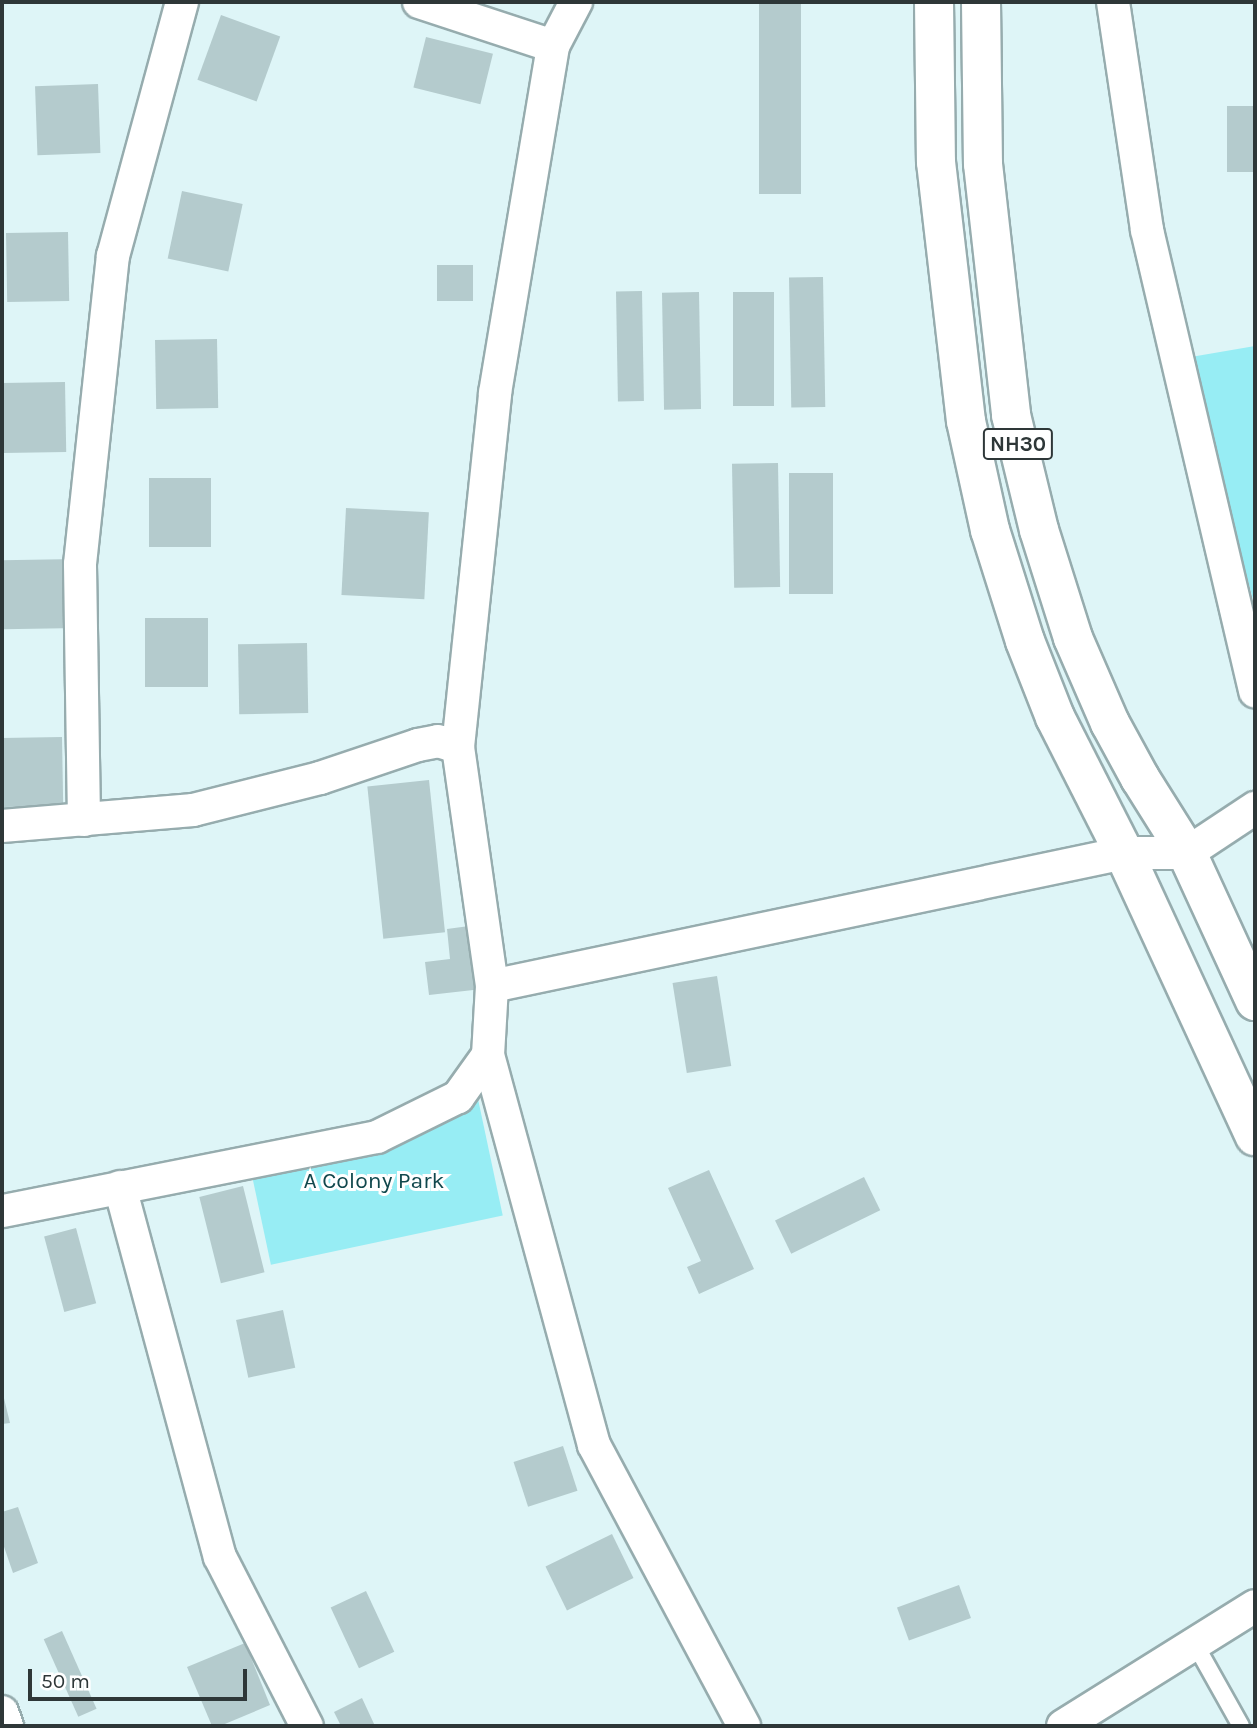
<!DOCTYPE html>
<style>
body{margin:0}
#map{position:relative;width:1257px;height:1728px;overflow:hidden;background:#def5f7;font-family:Karla,sans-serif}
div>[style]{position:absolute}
.green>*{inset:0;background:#97edf4;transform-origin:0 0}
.building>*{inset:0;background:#b4cbcd;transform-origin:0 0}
.roads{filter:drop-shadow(2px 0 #96acae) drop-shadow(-2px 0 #96acae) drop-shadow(0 2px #96acae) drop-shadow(0 -2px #96acae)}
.lane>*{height:16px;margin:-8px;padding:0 8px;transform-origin:8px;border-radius:8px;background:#fff}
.street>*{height:32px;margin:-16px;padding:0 16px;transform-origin:16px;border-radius:16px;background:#fff}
.highway>*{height:38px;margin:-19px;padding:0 19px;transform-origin:19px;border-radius:19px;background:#fff}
span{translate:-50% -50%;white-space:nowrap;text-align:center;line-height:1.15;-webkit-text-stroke:6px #fff;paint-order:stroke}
.shield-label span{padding:2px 5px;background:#fff;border:2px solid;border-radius:5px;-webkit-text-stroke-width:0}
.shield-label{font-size:21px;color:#2e3738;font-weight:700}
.park-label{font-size:23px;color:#10484d}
.frame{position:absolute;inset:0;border:4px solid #2e3738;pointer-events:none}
.scale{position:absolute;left:28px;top:1669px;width:219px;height:32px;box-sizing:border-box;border:4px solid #2e3738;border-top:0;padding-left:9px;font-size:21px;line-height:24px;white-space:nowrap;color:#2e3738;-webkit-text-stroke:5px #fff;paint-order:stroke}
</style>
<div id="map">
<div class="green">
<div style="clip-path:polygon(1255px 346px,1255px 606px,1185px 358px)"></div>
<div style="left:478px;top:1099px;width:119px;height:237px;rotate:78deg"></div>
</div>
<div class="building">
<div style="left:759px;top:2px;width:42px;height:192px"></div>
<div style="left:221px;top:15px;width:63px;height:69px;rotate:20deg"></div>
<div style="left:426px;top:37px;width:69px;height:52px;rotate:14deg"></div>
<div style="left:98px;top:84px;width:69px;height:63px;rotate:88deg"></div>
<div style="left:1227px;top:106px;width:28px;height:66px"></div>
<div style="left:182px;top:191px;width:62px;height:69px;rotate:12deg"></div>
<div style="left:68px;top:232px;width:69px;height:62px;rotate:89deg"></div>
<div style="left:437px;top:265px;width:36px;height:36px"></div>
<div style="left:823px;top:277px;width:130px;height:34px;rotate:89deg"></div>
<div style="left:642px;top:291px;width:110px;height:26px;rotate:89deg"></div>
<div style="left:699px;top:292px;width:117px;height:37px;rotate:89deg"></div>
<div style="left:733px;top:292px;width:41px;height:114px"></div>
<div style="left:217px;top:339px;width:69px;height:62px;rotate:89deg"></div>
<div style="left:65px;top:382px;width:70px;height:63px;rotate:89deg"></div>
<div style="left:778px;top:463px;width:124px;height:46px;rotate:89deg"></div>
<div style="left:789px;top:473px;width:44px;height:121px"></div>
<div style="left:149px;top:478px;width:62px;height:69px"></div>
<div style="left:346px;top:508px;width:83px;height:87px;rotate:3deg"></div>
<div style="left:77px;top:559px;width:69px;height:75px;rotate:89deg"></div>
<div style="left:145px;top:618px;width:63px;height:69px"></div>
<div style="left:307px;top:643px;width:70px;height:69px;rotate:89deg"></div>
<div style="left:62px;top:737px;width:69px;height:60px;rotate:89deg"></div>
<div style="left:429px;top:780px;width:153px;height:62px;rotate:84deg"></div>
<div style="clip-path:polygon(484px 924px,491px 988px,429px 995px,425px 962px,450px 959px,447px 929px)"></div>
<div style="left:717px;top:976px;width:91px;height:45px;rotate:81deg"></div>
<div style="clip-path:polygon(709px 1170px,754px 1269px,699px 1294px,687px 1267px,701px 1261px,668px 1188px)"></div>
<div style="left:864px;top:1177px;width:37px;height:99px;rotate:64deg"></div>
<div style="left:243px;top:1186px;width:89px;height:45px;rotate:76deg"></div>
<div style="left:76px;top:1228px;width:78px;height:33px;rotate:75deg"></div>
<div style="left:283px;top:1310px;width:59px;height:48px;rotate:78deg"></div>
<div style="clip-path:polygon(2px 1390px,10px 1423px,2px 1424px)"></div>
<div style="left:563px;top:1446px;width:47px;height:52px;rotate:72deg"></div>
<div style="clip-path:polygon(18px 1507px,38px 1563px,13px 1573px,2px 1541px,2px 1512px)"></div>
<div style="left:612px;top:1534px;width:49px;height:74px;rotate:64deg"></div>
<div style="left:959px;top:1585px;width:35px;height:66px;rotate:70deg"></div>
<div style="left:366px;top:1591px;width:67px;height:39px;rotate:65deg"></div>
<div style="left:62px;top:1631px;width:85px;height:20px;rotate:66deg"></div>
<div style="clip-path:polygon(245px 1643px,270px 1705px,220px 1726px,212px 1726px,187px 1667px)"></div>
<div style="clip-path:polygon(362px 1698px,375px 1726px,341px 1726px,334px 1712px)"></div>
</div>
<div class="roads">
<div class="lane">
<div style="left:1195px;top:1644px;width:94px;rotate:60.7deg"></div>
</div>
<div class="street">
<div style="left:419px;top:2px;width:141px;rotate:18.2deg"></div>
<div style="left:1113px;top:2px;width:231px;rotate:81.5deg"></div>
<div style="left:1147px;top:230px;width:474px;rotate:76.8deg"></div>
<div style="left:458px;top:747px;width:356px;rotate:-84deg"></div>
<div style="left:495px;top:393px;width:352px;rotate:-80.5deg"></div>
<div style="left:553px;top:46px;width:50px;rotate:-62.4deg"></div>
<div style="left:84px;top:820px;width:256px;rotate:-90.9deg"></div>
<div style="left:80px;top:564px;width:310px;rotate:-83.9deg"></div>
<div style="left:113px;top:256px;width:263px;rotate:-74.8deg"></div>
<div style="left:2px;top:826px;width:192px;rotate:-4.8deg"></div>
<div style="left:193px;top:810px;width:131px;rotate:-14.1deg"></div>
<div style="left:320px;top:778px;width:103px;rotate:-18.6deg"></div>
<div style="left:418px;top:745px;width:20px;rotate:-11deg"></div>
<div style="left:438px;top:741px;width:21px;rotate:17deg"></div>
<div style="left:458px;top:747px;width:241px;rotate:81.9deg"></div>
<div style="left:492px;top:986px;width:69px;rotate:93.3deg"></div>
<div style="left:488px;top:1055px;width:52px;rotate:125.5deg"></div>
<div style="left:458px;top:1097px;width:90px;rotate:153.7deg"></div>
<div style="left:377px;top:1137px;width:382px;rotate:168.8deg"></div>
<div style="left:492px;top:986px;width:646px;rotate:-11.88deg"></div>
<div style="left:1124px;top:853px;width:63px"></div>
<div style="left:1187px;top:853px;width:82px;rotate:-33.5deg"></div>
<div style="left:488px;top:1055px;width:404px;rotate:74.8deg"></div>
<div style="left:594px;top:1445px;width:319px;rotate:61.9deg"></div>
<div style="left:120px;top:1187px;width:383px;rotate:74.9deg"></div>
<div style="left:220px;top:1557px;width:190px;rotate:62.8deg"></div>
<div style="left:2px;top:1712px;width:15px;rotate:70deg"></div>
<div style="left:1063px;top:1726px;width:226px;rotate:-32deg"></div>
</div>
<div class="highway">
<div style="left:934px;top:2px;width:160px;rotate:89.3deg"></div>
<div style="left:936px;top:162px;width:261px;rotate:83.4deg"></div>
<div style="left:966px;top:421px;width:112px;rotate:77.6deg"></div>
<div style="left:990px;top:530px;width:116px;rotate:72.5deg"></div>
<div style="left:1025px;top:641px;width:82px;rotate:68.5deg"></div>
<div style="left:1055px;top:717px;width:153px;rotate:63.1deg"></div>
<div style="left:1124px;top:853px;width:312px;rotate:65.2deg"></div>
<div style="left:981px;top:2px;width:162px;rotate:89.3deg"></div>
<div style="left:983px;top:164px;width:253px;rotate:83.6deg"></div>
<div style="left:1011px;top:415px;width:118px;rotate:76.3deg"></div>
<div style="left:1039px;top:530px;width:113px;rotate:72.5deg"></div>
<div style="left:1073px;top:638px;width:93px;rotate:66.5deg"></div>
<div style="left:1110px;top:723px;width:63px;rotate:61.4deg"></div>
<div style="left:1140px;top:778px;width:89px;rotate:57.9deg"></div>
<div style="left:1187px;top:853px;width:163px;rotate:65.3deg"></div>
</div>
</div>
<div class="shield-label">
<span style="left:1018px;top:444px">NH30</span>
</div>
<div class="park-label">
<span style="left:374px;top:1181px">A Colony Park</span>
</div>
<div class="frame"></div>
<div class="scale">50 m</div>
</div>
